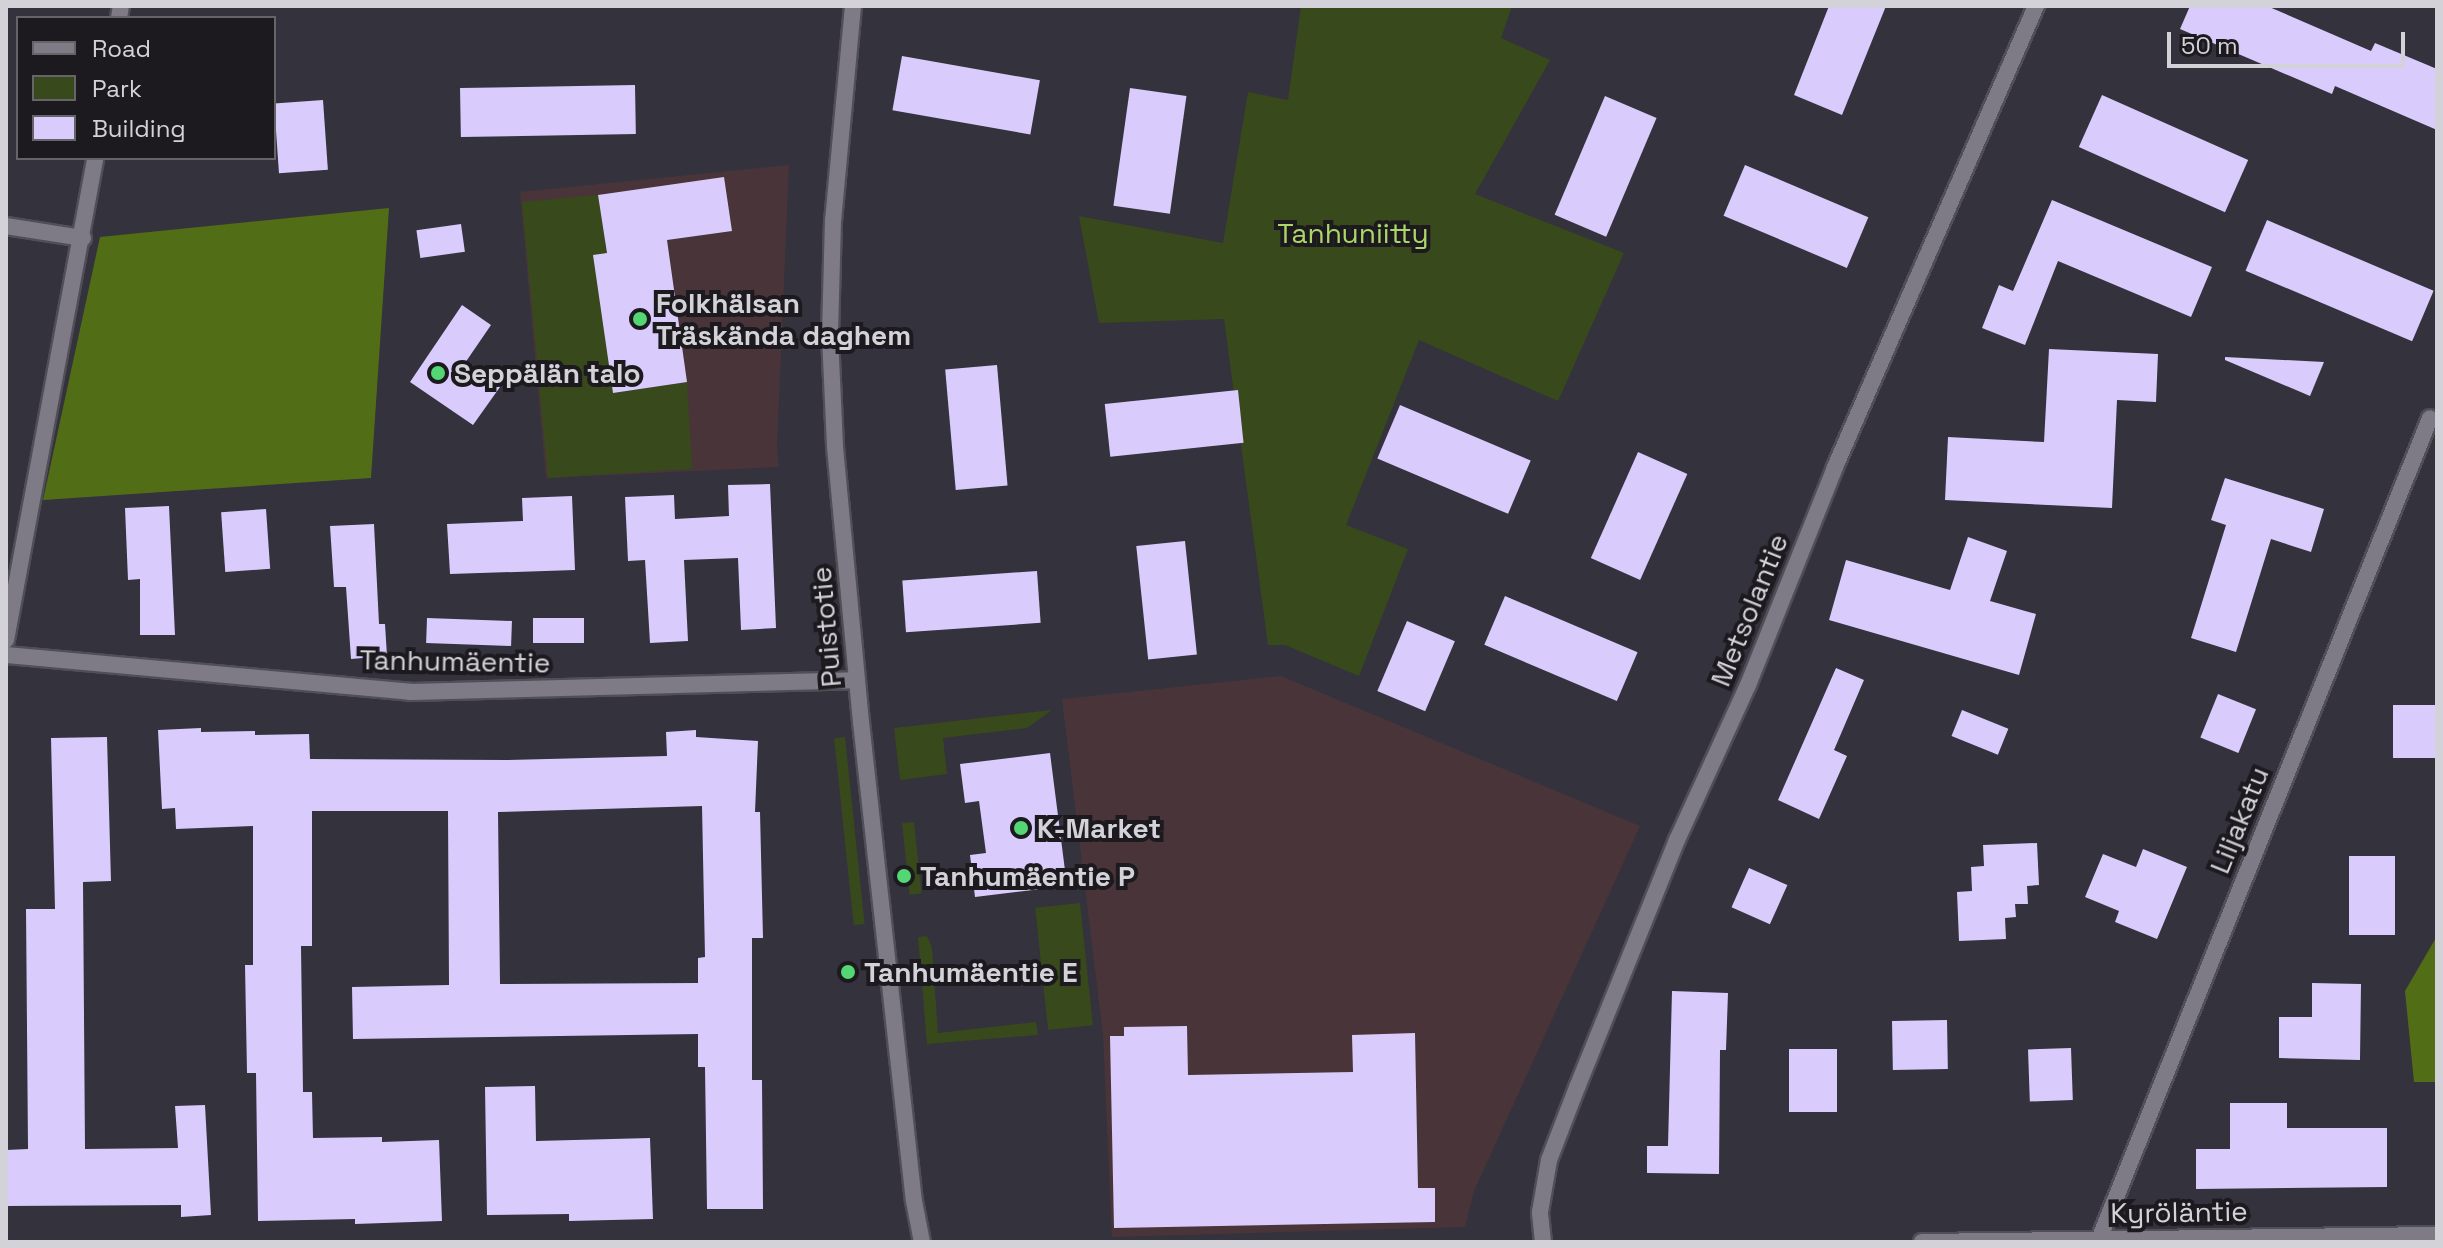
<!DOCTYPE html>
<meta charset="utf-8">
<style>
body{margin:0}
#map{position:relative;width:2443px;height:1248px;overflow:hidden;background:#34323c;font-family:"Space Grotesk",sans-serif}
div>[style]{position:absolute}
.education>*{inset:0;background:#493539}
.green>*{inset:0;background:#38491c;transform-origin:0 0}
.forest>*{inset:0;background:#516e17}
.building>*{inset:0;background:#d9ccfd;transform-origin:0 0}
.roads{filter:drop-shadow(2px 0 #504e56) drop-shadow(-2px 0 #504e56) drop-shadow(0 2px #504e56) drop-shadow(0 -2px #504e56)}
.minor>*{height:16px;margin:-8px;padding:0 8px;transform-origin:8px;border-radius:8px;background:#7e7b87}
.tertiary>*{height:16px;margin:-8px;padding:0 8px;transform-origin:8px;border-radius:8px;background:#7e7b87}
.dots>*{width:22px;height:22px;translate:-50% -50%;box-sizing:border-box;border:4px solid #1c1a1f;border-radius:50%}
span{translate:-50% -50%;white-space:nowrap;text-align:center;line-height:1.15;-webkit-text-stroke:8px #1c1a1f;paint-order:stroke}
.park-label{font-size:28px;color:#acd668}
.poi-label{font-size:28px;color:#d4d2d9;font-weight:700}
.left{translate:0 -50%;text-align:left}
.street-label{font-size:28px;color:#d4d2d9}
.frame{position:absolute;inset:0;border:8px solid #d4d2d9;pointer-events:none}
.legend{position:absolute;left:16px;top:16px;width:260px;height:144px;box-sizing:border-box;background:#1c1a1f;border:2px solid #666469;margin:0;padding:10px 14px;list-style:none;font-size:24px;color:#d4d2d9}
.legend li{display:flex;align-items:center;gap:16px;height:40px}
.legend b{width:40px;border:2px solid #666469}
.scale{position:absolute;left:2167px;top:32px;width:238px;height:36px;box-sizing:border-box;border:4px solid #d4d2d9;border-top:0;padding-left:10px;font-size:24px;line-height:28px;white-space:nowrap;color:#d4d2d9;-webkit-text-stroke:6px #1c1a1f;paint-order:stroke}
</style>
<div id="map">
<div class="education">
<div style="clip-path:polygon(789px 165px,777px 446px,779px 467px,546px 478px,520px 192px)"></div>
<div style="clip-path:polygon(1281px 676px,1640px 826px,1474px 1191px,1465px 1227px,1112px 1237px,1103px 1035px,1062px 699px)"></div>
</div>
<div class="green">
<div style="clip-path:polygon(1301px 6px,1512px 6px,1501px 38px,1550px 60px,1475px 194px,1624px 253px,1558px 401px,1419px 340px,1346px 525px,1408px 549px,1359px 676px,1285px 645px,1268px 645px,1224px 319px,1099px 323px,1079px 216px,1223px 243px,1248px 92px,1288px 100px)"></div>
<div style="clip-path:polygon(598px 195px,607px 253px,594px 255px,614px 393px,687px 382px,692px 469px,548px 478px,522px 202px)"></div>
<div style="clip-path:polygon(1052px 710px,1027px 728px,943px 738px,947px 774px,900px 780px,894px 728px)"></div>
<div style="left:845px;top:737px;width:188px;height:11px;rotate:84deg"></div>
<div style="left:914px;top:822px;width:72px;height:12px;rotate:84deg"></div>
<div style="left:1080px;top:903px;width:123px;height:45px;rotate:84deg"></div>
<div style="clip-path:polygon(927px 936px,932px 948px,938px 1033px,1036px 1022px,1038px 1035px,927px 1044px,918px 937px)"></div>
</div>
<div class="forest">
<div style="clip-path:polygon(389px 208px,371px 478px,43px 500px,100px 237px)"></div>
<div style="clip-path:polygon(2437px 936px,2437px 1082px,2414px 1082px,2405px 991px)"></div>
</div>
<div class="building">
<div style="clip-path:polygon(1829px 6px,1886px 6px,1842px 115px,1794px 95px)"></div>
<div style="clip-path:polygon(2190px 6px,2267px 6px,2371px 51px,2375px 43px,2437px 69px,2437px 130px,2335px 86px,2332px 94px,2180px 29px)"></div>
<div style="left:902px;top:56px;width:140px;height:55px;rotate:10deg"></div>
<div style="left:635px;top:85px;width:49px;height:175px;rotate:89deg"></div>
<div style="left:1130px;top:88px;width:57px;height:119px;rotate:8deg"></div>
<div style="left:2102px;top:95px;width:160px;height:57px;rotate:24deg"></div>
<div style="left:1605px;top:96px;width:56px;height:129px;rotate:23deg"></div>
<div style="left:323px;top:100px;width:70px;height:49px;rotate:86deg"></div>
<div style="left:1745px;top:165px;width:134px;height:55px;rotate:23deg"></div>
<div style="clip-path:polygon(724px 177px,732px 231px,667px 240px,687px 382px,613px 393px,593px 255px,607px 253px,598px 195px)"></div>
<div style="clip-path:polygon(2052px 200px,2212px 267px,2191px 317px,2058px 261px,2025px 345px,1982px 328px,1999px 285px,2013px 291px)"></div>
<div style="left:2267px;top:220px;width:181px;height:55px;rotate:23deg"></div>
<div style="left:461px;top:224px;width:28px;height:45px;rotate:82deg"></div>
<div style="clip-path:polygon(462px 305px,491px 325px,465px 363px,500px 387px,473px 425px,410px 382px)"></div>
<div style="clip-path:polygon(2049px 349px,2158px 354px,2156px 402px,2117px 400px,2112px 508px,1945px 500px,1948px 437px,2044px 442px)"></div>
<div style="clip-path:polygon(2225px 357px,2324px 362px,2310px 396px,2225px 360px)"></div>
<div style="left:997px;top:365px;width:121px;height:52px;rotate:85deg"></div>
<div style="left:1238px;top:390px;width:53px;height:134px;rotate:84deg"></div>
<div style="left:1400px;top:405px;width:142px;height:58px;rotate:23deg"></div>
<div style="left:1638px;top:452px;width:54px;height:116px;rotate:24deg"></div>
<div style="clip-path:polygon(2225px 478px,2324px 509px,2311px 552px,2271px 539px,2236px 652px,2191px 638px,2226px 525px,2211px 520px)"></div>
<div style="clip-path:polygon(770px 484px,776px 628px,741px 630px,738px 558px,684px 560px,688px 641px,650px 643px,645px 560px,628px 561px,625px 497px,674px 495px,675px 519px,729px 516px,728px 485px)"></div>
<div style="clip-path:polygon(572px 496px,575px 570px,450px 574px,447px 524px,523px 521px,522px 498px)"></div>
<div style="clip-path:polygon(169px 506px,175px 635px,140px 635px,140px 579px,128px 580px,125px 508px)"></div>
<div style="left:266px;top:509px;width:60px;height:45px;rotate:86deg"></div>
<div style="clip-path:polygon(374px 524px,379px 624px,385px 624px,387px 656px,351px 659px,346px 587px,334px 587px,330px 526px)"></div>
<div style="clip-path:polygon(1968px 537px,2007px 551px,1990px 601px,2036px 614px,2019px 675px,1829px 620px,1846px 560px,1950px 590px)"></div>
<div style="left:1185px;top:541px;width:114px;height:49px;rotate:84deg"></div>
<div style="left:1037px;top:571px;width:52px;height:135px;rotate:86deg"></div>
<div style="left:1505px;top:596px;width:144px;height:53px;rotate:23deg"></div>
<div style="left:427px;top:618px;width:85px;height:25px;rotate:2deg"></div>
<div style="left:533px;top:618px;width:51px;height:25px"></div>
<div style="left:1407px;top:621px;width:52px;height:76px;rotate:23deg"></div>
<div style="clip-path:polygon(1836px 668px,1864px 680px,1834px 750px,1847px 756px,1819px 819px,1778px 800px)"></div>
<div style="left:2218px;top:694px;width:41px;height:47px;rotate:22deg"></div>
<div style="left:2437px;top:705px;width:53px;height:44px;rotate:90deg"></div>
<div style="left:1962px;top:710px;width:50px;height:28px;rotate:22deg"></div>
<div style="clip-path:polygon(evenodd,201px 728px,201px 732px,255px 731px,255px 735px,309px 734px,310px 759px,506px 760px,667px 756px,666px 732px,696px 730px,696px 737px,758px 741px,755px 812px,760px 812px,763px 938px,752px 938px,752px 1080px,762px 1080px,763px 1209px,707px 1209px,705px 1067px,698px 1067px,698px 1034px,353px 1039px,352px 987px,449px 985px,448px 811px,312px 811px,312px 946px,301px 946px,303px 1092px,312px 1092px,313px 1138px,382px 1137px,382px 1142px,439px 1140px,442px 1221px,355px 1224px,355px 1219px,258px 1221px,256px 1073px,247px 1073px,245px 965px,253px 965px,253px 826px,176px 829px,175px 808px,162px 809px,158px 730px,201px 728px,702px 806px,705px 957px,698px 958px,698px 983px,500px 984px,498px 812px,702px 806px)"></div>
<div style="clip-path:polygon(107px 737px,111px 881px,83px 882px,85px 1149px,178px 1148px,175px 1106px,205px 1105px,211px 1215px,181px 1217px,181px 1205px,6px 1206px,6px 1150px,28px 1149px,26px 909px,55px 909px,51px 738px)"></div>
<div style="clip-path:polygon(1050px 753px,1067px 886px,975px 897px,970px 855px,986px 853px,979px 801px,965px 803px,960px 764px)"></div>
<div style="clip-path:polygon(2037px 843px,2039px 885px,2027px 886px,2028px 904px,2015px 904px,2016px 917px,2005px 918px,2006px 939px,1959px 941px,1957px 892px,1972px 891px,1971px 867px,1984px 866px,1983px 845px)"></div>
<div style="clip-path:polygon(2143px 849px,2187px 867px,2157px 939px,2115px 922px,2119px 911px,2085px 897px,2103px 854px,2136px 867px)"></div>
<div style="left:2349px;top:856px;width:46px;height:79px"></div>
<div style="left:1749px;top:868px;width:42px;height:43px;rotate:24deg"></div>
<div style="clip-path:polygon(2312px 983px,2361px 984px,2360px 1060px,2279px 1058px,2279px 1017px,2312px 1017px)"></div>
<div style="clip-path:polygon(1672px 991px,1728px 993px,1726px 1050px,1720px 1050px,1719px 1174px,1647px 1173px,1647px 1146px,1668px 1146px)"></div>
<div style="left:1947px;top:1020px;width:49px;height:55px;rotate:89deg"></div>
<div style="clip-path:polygon(1187px 1026px,1188px 1075px,1353px 1072px,1352px 1035px,1415px 1033px,1418px 1188px,1435px 1188px,1435px 1222px,1114px 1228px,1110px 1036px,1124px 1036px,1124px 1027px)"></div>
<div style="left:2071px;top:1048px;width:52px;height:43px;rotate:88deg"></div>
<div style="left:1789px;top:1049px;width:48px;height:63px"></div>
<div style="clip-path:polygon(535px 1086px,536px 1141px,650px 1138px,653px 1219px,569px 1221px,569px 1214px,487px 1215px,485px 1087px)"></div>
<div style="clip-path:polygon(2230px 1103px,2287px 1103px,2287px 1128px,2387px 1128px,2387px 1187px,2196px 1189px,2196px 1149px,2230px 1149px)"></div>
</div>
<div class="roads">
<div class="minor">
<div style="left:119px;top:18px;width:12px;rotate:-81deg"></div>
<div style="left:6px;top:226px;width:78px;rotate:8.9deg"></div>
<div style="left:6px;top:640px;width:490px;rotate:-79.5deg"></div>
<div style="left:6px;top:655px;width:406px;rotate:5.2deg"></div>
<div style="left:410px;top:692px;width:447px;rotate:-1.5deg"></div>
<div style="left:1543px;top:1242px;width:30px;rotate:-96deg"></div>
<div style="left:1540px;top:1212px;width:53px;rotate:-80.2deg"></div>
<div style="left:1549px;top:1160px;width:80px;rotate:-68.9deg"></div>
<div style="left:1578px;top:1085px;width:264px;rotate:-68deg"></div>
<div style="left:1677px;top:840px;width:170px;rotate:-65.4deg"></div>
<div style="left:1748px;top:685px;width:235px;rotate:-68.2deg"></div>
<div style="left:1835px;top:467px;width:503px;rotate:-66.44deg"></div>
<div style="left:1922px;top:1242px;width:515px;rotate:-0.78deg"></div>
<div style="left:2098px;top:1242px;width:888px;rotate:-68.05deg"></div>
</div>
<div class="tertiary">
<div style="left:853px;top:6px;width:215px;rotate:95.3deg"></div>
<div style="left:833px;top:220px;width:116px;rotate:91.5deg"></div>
<div style="left:830px;top:336px;width:111px;rotate:87.4deg"></div>
<div style="left:835px;top:447px;width:276px;rotate:84.6deg"></div>
<div style="left:861px;top:722px;width:482px;rotate:83.7deg"></div>
<div style="left:914px;top:1201px;width:42px;rotate:79deg"></div>
</div>
</div>
<div class="dots">
<div style="left:640px;top:319px;background:#53d673"></div>
<div style="left:438px;top:373px;background:#53d673"></div>
<div style="left:1021px;top:828px;background:#53d673"></div>
<div style="left:904px;top:876px;background:#53d673"></div>
<div style="left:848px;top:972px;background:#53d673"></div>
</div>
<div class="park-label">
<span style="left:1353px;top:233px">Tanhuniitty</span>
</div>
<div class="poi-label">
<span class="left" style="left:656px;top:319px">Folkhälsan<br>Träskända daghem</span>
<span class="left" style="left:454px;top:373px">Seppälän talo</span>
<span class="left" style="left:1037px;top:828px">K-Market</span>
<span class="left" style="left:920px;top:876px">Tanhumäentie P</span>
<span class="left" style="left:864px;top:972px">Tanhumäentie E</span>
</div>
<div class="street-label">
<span style="left:1749px;top:610px;rotate:-68deg">Metsolantie</span>
<span style="left:826px;top:627px;rotate:-95deg">Puistotie</span>
<span style="left:455px;top:661px;rotate:1deg">Tanhumäentie</span>
<span style="left:2239px;top:820px;rotate:-68deg">Liljakatu</span>
<span style="left:2179px;top:1212px;rotate:-1deg">Kyröläntie</span>
</div>
<div class="frame"></div>
<ul class="legend">
<li><b style="height:10px;background:#7e7b87"></b>Road</li>
<li><b style="height:22px;background:#38491c"></b>Park</li>
<li><b style="height:22px;background:#d9ccfd"></b>Building</li>
</ul>
<div class="scale">50 m</div>
</div>
